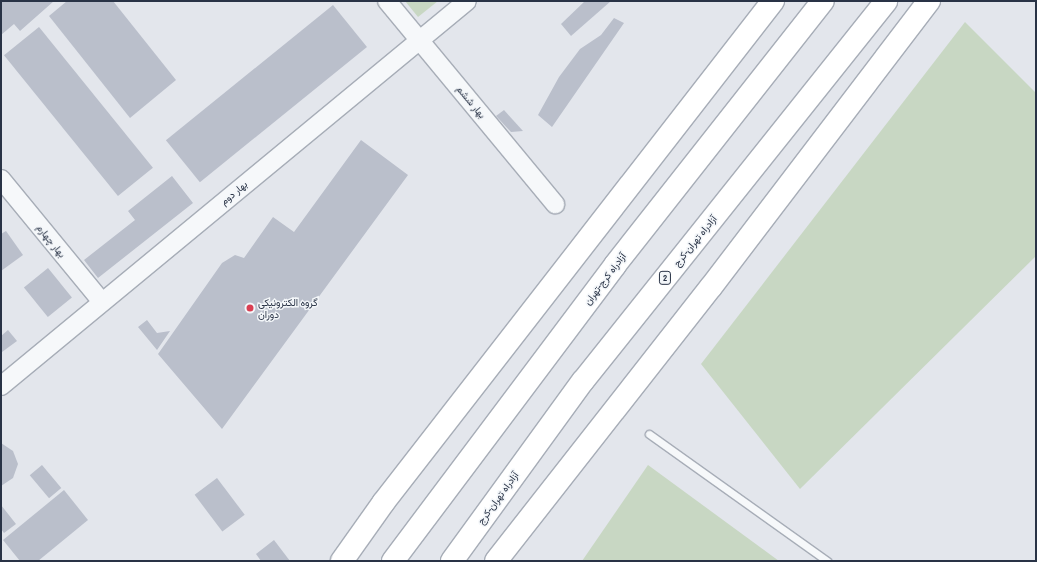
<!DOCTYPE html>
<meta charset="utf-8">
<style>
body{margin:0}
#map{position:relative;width:1037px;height:562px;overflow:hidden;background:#e3e6ec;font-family:"Archivo Narrow",Vazirmatn,sans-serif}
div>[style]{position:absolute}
.green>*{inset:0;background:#c8d7c3}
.building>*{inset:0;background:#babfcb;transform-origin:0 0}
.roads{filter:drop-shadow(1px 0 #a7adb7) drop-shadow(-1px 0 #a7adb7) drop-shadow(0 1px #a7adb7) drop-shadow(0 -1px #a7adb7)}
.service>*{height:7px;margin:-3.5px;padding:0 3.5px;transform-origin:3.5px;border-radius:3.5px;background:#f6f8fa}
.tertiary>*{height:18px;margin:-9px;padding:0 9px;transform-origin:9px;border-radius:9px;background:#f6f8fa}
.motorway>*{height:22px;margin:-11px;padding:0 11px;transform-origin:11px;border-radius:11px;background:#fff}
.dots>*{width:11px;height:11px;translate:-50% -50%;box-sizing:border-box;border:2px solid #f3f6f9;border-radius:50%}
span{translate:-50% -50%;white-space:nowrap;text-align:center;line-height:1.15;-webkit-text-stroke:3px #f3f6f9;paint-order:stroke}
.shield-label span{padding:1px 3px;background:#f3f6f9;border:1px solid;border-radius:3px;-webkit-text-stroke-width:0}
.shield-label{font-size:9px;color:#293346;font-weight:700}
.street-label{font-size:10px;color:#293346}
.poi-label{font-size:10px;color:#293346}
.left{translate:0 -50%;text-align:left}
.frame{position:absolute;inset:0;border:2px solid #293346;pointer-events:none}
</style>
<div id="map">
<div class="green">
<div style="clip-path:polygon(405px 1px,438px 1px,418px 17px)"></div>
<div style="clip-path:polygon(965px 22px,1036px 93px,1036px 256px,800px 489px,701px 364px)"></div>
<div style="clip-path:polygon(648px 465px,779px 561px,582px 561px)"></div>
</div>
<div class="building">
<div style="clip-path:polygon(1px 1px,54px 1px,20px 31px,14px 24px,1px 35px)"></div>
<div style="clip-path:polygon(67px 1px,113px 1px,176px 80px,130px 118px,49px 16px)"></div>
<div style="clip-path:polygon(585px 1px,611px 1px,571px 36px,561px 24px)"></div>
<div style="left:333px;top:5px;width:54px;height:215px;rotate:51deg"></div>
<div style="clip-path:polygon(614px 18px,624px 23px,552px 127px,538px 115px,559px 77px,580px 49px,601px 35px)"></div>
<div style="left:39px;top:27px;width:181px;height:45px;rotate:51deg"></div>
<div style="clip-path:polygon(504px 110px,523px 131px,511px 132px,496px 116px)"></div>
<div style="clip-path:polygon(361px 140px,408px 175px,222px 429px,158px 354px,222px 263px,235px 255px,244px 258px,273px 217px,294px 232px)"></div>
<div style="clip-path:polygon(172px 176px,193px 203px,98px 278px,84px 260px,135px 220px,128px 211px)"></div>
<div style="clip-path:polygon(6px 231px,23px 255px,1px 271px,1px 234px)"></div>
<div style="left:48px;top:268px;width:38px;height:31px;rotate:51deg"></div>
<div style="clip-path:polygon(147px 320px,157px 333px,170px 331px,157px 350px,138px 327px)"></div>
<div style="clip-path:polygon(8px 330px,17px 341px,2px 352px,1px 336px)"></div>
<div style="clip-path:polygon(1px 443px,13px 451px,18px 464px,13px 478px,1px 486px)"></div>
<div style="left:42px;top:465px;width:30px;height:16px;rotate:50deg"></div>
<div style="left:217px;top:478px;width:46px;height:28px;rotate:53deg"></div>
<div style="clip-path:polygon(64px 490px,88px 520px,38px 561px,20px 561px,3px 540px)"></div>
<div style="clip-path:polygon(1px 505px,16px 524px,4px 533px,1px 529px)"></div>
<div style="clip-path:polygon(274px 540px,290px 561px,261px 561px,256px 554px)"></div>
</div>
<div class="roads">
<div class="service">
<div style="left:649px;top:434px;width:219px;rotate:35.5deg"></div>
</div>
<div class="tertiary">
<div style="left:387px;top:1px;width:264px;rotate:50.4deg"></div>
<div style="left:1px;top:179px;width:159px;rotate:50.6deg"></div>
<div style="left:1px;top:386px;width:604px;rotate:-39.56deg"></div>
</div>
<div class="motorway">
<div style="left:342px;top:561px;width:71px;rotate:-54.7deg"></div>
<div style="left:383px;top:503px;width:636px;rotate:-52.16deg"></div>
<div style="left:393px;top:561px;width:370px;rotate:-53.1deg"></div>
<div style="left:615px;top:265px;width:336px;rotate:-51.8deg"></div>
<div style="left:452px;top:561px;width:223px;rotate:-54deg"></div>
<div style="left:583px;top:381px;width:486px;rotate:-51.4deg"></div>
<div style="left:496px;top:561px;width:348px;rotate:-51.9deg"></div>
<div style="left:711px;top:287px;width:360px;rotate:-52.7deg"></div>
</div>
</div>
<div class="dots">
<div style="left:250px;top:308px;background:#da3f53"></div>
</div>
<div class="shield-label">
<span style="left:665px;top:278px">2</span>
</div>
<div class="street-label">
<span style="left:471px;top:102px;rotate:50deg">بهار ششم</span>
<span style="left:234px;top:193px;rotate:-40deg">بهار دوم</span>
<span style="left:51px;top:241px;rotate:51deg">بهار چهارم</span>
<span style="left:695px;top:241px;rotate:-51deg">آزادراه تهران-کرج</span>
<span style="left:605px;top:279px;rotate:-53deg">آزادراه کرج-تهران</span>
<span style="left:498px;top:498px;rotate:-54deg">آزادراه تهران-کرج</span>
</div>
<div class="poi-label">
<span class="left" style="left:258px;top:308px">گروه الکترونیکی<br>دوران</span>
</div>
<div class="frame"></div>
</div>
